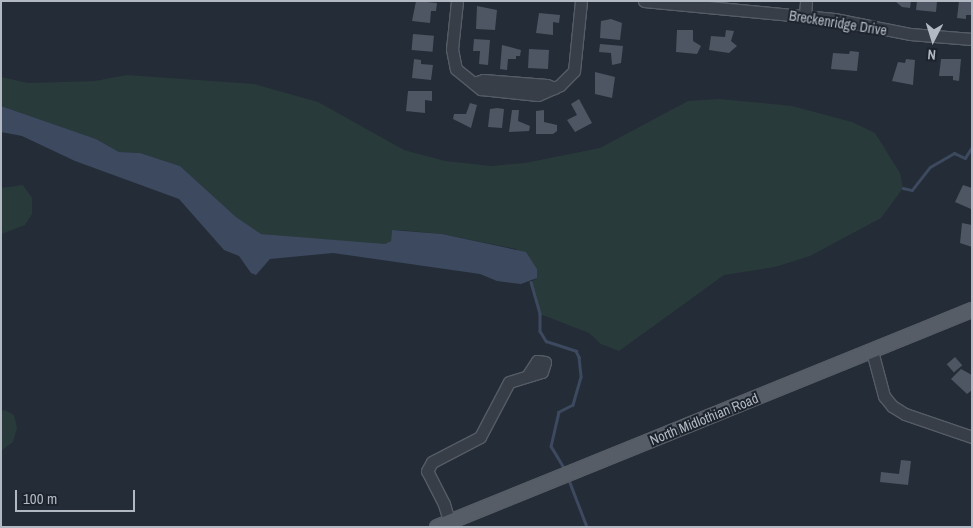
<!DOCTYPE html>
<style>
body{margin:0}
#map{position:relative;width:973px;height:528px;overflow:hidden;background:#242c37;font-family:"Archivo Narrow",sans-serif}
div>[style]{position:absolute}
.green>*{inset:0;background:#293a3a}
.water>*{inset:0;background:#3c495e}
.stream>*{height:2.5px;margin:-1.25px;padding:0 1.25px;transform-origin:1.25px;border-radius:1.25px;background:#3c495e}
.building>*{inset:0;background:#4d5662;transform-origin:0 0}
.roads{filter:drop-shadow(1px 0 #565c65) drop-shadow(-1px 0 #565c65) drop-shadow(0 1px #565c65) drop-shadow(0 -1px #565c65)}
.minor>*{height:11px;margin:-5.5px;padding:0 5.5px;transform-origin:5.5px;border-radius:5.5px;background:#383e47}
.major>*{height:14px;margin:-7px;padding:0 7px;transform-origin:7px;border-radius:7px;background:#565d67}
span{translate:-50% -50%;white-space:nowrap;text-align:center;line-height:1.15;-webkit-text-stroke:4px #1d232c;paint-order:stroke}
.street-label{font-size:14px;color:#b3b9c3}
.frame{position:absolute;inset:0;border:2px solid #b3b9c3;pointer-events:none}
.north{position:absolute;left:908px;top:15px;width:50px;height:50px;-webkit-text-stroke:4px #1d232c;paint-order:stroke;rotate:185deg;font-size:14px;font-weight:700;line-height:20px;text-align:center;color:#b3b9c3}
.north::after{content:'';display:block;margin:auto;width:18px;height:22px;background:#b3b9c3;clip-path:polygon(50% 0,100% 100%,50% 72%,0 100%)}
.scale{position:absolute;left:15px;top:490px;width:120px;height:22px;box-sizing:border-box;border:2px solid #b3b9c3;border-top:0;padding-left:6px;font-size:15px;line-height:18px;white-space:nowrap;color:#b3b9c3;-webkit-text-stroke:4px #1d232c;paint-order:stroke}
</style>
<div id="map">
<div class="green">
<div style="clip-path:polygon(127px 75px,254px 84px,318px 102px,404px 150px,445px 161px,491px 166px,525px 163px,600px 148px,688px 101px,719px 99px,792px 106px,852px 122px,875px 133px,900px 173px,903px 188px,881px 218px,810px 256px,775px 267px,724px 275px,619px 351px,601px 344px,589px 333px,540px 314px,531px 282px,537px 278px,516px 249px,442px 234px,400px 230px,392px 231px,391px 241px,385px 245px,261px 234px,236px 217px,180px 166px,140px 153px,119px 152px,96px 139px,1px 106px,1px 77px,28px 83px,95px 81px)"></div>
<div style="clip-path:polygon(23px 185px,32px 198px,32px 214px,25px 225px,1px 234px,1px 188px)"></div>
<div style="clip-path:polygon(5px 410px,14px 415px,17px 428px,13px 442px,1px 451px,1px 411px)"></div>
</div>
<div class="water">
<div style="clip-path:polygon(1px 106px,96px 139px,119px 152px,140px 153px,180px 166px,236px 217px,261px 234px,385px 244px,391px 241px,392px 230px,442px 234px,526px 252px,537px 269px,537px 278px,521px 284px,497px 281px,480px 274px,333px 253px,270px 259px,256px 275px,251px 273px,239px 256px,224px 250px,179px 199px,75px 161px,22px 136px,1px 132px)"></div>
</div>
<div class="stream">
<div style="left:903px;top:188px;width:9px;rotate:13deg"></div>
<div style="left:912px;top:190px;width:29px;rotate:-52deg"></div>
<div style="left:930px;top:167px;width:28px;rotate:-30deg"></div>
<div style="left:954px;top:153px;width:12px;rotate:24deg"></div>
<div style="left:965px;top:158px;width:13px;rotate:-58deg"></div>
<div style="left:531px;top:282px;width:33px;rotate:74deg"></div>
<div style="left:540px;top:314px;width:17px;rotate:90deg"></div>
<div style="left:540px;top:331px;width:12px;rotate:59deg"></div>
<div style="left:546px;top:341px;width:32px;rotate:18deg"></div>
<div style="left:576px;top:351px;width:7px;rotate:63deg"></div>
<div style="left:579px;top:357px;width:20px;rotate:84deg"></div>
<div style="left:581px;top:377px;width:29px;rotate:106deg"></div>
<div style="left:573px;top:405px;width:16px;rotate:153deg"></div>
<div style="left:559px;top:412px;width:35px;rotate:103deg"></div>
<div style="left:551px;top:446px;width:27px;rotate:59deg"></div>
<div style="left:569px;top:480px;width:50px;rotate:69deg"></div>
</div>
<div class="building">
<div style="clip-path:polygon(416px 1px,437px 3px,436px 11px,431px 11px,430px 23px,412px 21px)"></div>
<div style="clip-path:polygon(895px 1px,911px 1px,910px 8px,902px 7px)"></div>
<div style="clip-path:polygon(917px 1px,937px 1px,936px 12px,916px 10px)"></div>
<div style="clip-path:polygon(959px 1px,972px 1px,972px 15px,966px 15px,966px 19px,957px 18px)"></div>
<div style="clip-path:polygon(477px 6px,497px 10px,495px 30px,476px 29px)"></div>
<div style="clip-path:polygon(539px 13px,560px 15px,559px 23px,553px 22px,553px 35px,536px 33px)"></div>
<div style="clip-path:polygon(611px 19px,622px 23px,620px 40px,600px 38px,601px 21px)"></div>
<div style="clip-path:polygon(677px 30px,693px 30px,693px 41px,701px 46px,697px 54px,676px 52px)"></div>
<div style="clip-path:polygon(726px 30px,734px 31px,731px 41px,737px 46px,729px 53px,709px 50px,711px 36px,725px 37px)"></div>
<div style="left:413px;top:34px;width:21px;height:16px;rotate:5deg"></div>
<div style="clip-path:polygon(474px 39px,490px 40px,488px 65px,479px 64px,480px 51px,473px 51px)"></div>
<div style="clip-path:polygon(600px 44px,623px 46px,621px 63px,612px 65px,611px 53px,599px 52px)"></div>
<div style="clip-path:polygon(502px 45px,521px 50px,520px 56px,516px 56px,516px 59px,508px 59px,507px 70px,500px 69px)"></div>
<div style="left:529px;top:49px;width:20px;height:19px;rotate:3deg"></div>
<div style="clip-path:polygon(850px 51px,859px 52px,857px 71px,831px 69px,833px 53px,849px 54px)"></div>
<div style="clip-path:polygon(414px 59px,421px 60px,421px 64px,433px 65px,431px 80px,412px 78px)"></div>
<div style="clip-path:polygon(906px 59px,915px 60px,913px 85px,892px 81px,898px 62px,905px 63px)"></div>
<div style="clip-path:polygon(941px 59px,961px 59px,959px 81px,953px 80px,953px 76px,939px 76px)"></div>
<div style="clip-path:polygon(595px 72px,615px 77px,612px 98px,595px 94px)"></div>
<div style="clip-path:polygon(408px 91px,432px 91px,432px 101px,425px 100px,425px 113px,406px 111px)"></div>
<div style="clip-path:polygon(579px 99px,592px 123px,575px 132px,567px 120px,577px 115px,571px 104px)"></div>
<div style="clip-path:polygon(470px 103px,477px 105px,471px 128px,453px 119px,454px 114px,466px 114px)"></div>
<div style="clip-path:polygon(497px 108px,504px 109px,502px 128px,488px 127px,490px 109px)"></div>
<div style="clip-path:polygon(512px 110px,519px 110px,518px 121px,530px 126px,529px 131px,509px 132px)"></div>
<div style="clip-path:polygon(544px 110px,544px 122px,557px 125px,557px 131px,553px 134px,536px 134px,536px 111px)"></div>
<div style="clip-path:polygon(963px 185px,972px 188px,971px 209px,955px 202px)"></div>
<div style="clip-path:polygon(962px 223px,972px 225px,972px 247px,960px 243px)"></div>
<div style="left:955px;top:357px;width:11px;height:11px;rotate:49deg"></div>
<div style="clip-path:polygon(961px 369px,972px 375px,972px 390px,967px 394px,951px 379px)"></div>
<div style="clip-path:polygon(901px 460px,911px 461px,908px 485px,880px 482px,881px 472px,899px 474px)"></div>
</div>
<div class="roads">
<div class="minor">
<div style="left:457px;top:1px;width:48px;rotate:95.9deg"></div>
<div style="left:452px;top:49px;width:20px;rotate:79deg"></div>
<div style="left:456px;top:69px;width:32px;rotate:39deg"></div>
<div style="left:481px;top:89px;width:57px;rotate:6deg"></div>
<div style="left:538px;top:95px;width:24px;rotate:-24deg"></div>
<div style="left:560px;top:85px;width:20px;rotate:-45deg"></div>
<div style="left:574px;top:71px;width:70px;rotate:-84.3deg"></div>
<div style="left:644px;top:1px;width:191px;rotate:5.4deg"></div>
<div style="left:834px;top:19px;width:77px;rotate:11.2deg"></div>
<div style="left:910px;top:34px;width:62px;rotate:4.6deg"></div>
<div style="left:805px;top:16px;width:15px;rotate:-86deg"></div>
<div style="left:474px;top:83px;width:9px;rotate:-18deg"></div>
<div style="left:483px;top:80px;width:64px;rotate:4.5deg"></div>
<div style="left:547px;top:85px;width:8px;rotate:23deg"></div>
<div style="left:872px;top:351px;width:47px;rotate:75.1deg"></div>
<div style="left:884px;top:396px;width:13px;rotate:51deg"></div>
<div style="left:892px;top:406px;width:15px;rotate:32deg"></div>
<div style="left:905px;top:414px;width:71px;rotate:18.9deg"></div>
<div style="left:451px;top:527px;width:24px;rotate:-107deg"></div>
<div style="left:444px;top:504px;width:37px;rotate:-117deg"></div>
<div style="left:427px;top:471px;width:10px;rotate:-61deg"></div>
<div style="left:432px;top:462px;width:54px;rotate:-27.5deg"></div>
<div style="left:480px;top:437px;width:62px;rotate:-62.2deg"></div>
<div style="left:509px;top:382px;width:34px;rotate:-17deg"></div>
<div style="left:542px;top:372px;width:10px;rotate:-73deg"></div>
<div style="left:545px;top:362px;width:8px;rotate:-173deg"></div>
<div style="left:537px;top:361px;width:17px;rotate:123deg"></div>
</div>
<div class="major">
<div style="left:437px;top:527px;width:577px;rotate:-22.08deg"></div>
</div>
</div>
<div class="street-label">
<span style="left:838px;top:23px;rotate:9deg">Breckenridge Drive</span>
<span style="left:704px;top:419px;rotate:-22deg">North Midlothian Road</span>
</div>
<div class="frame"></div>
<div class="north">N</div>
<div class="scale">100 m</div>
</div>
